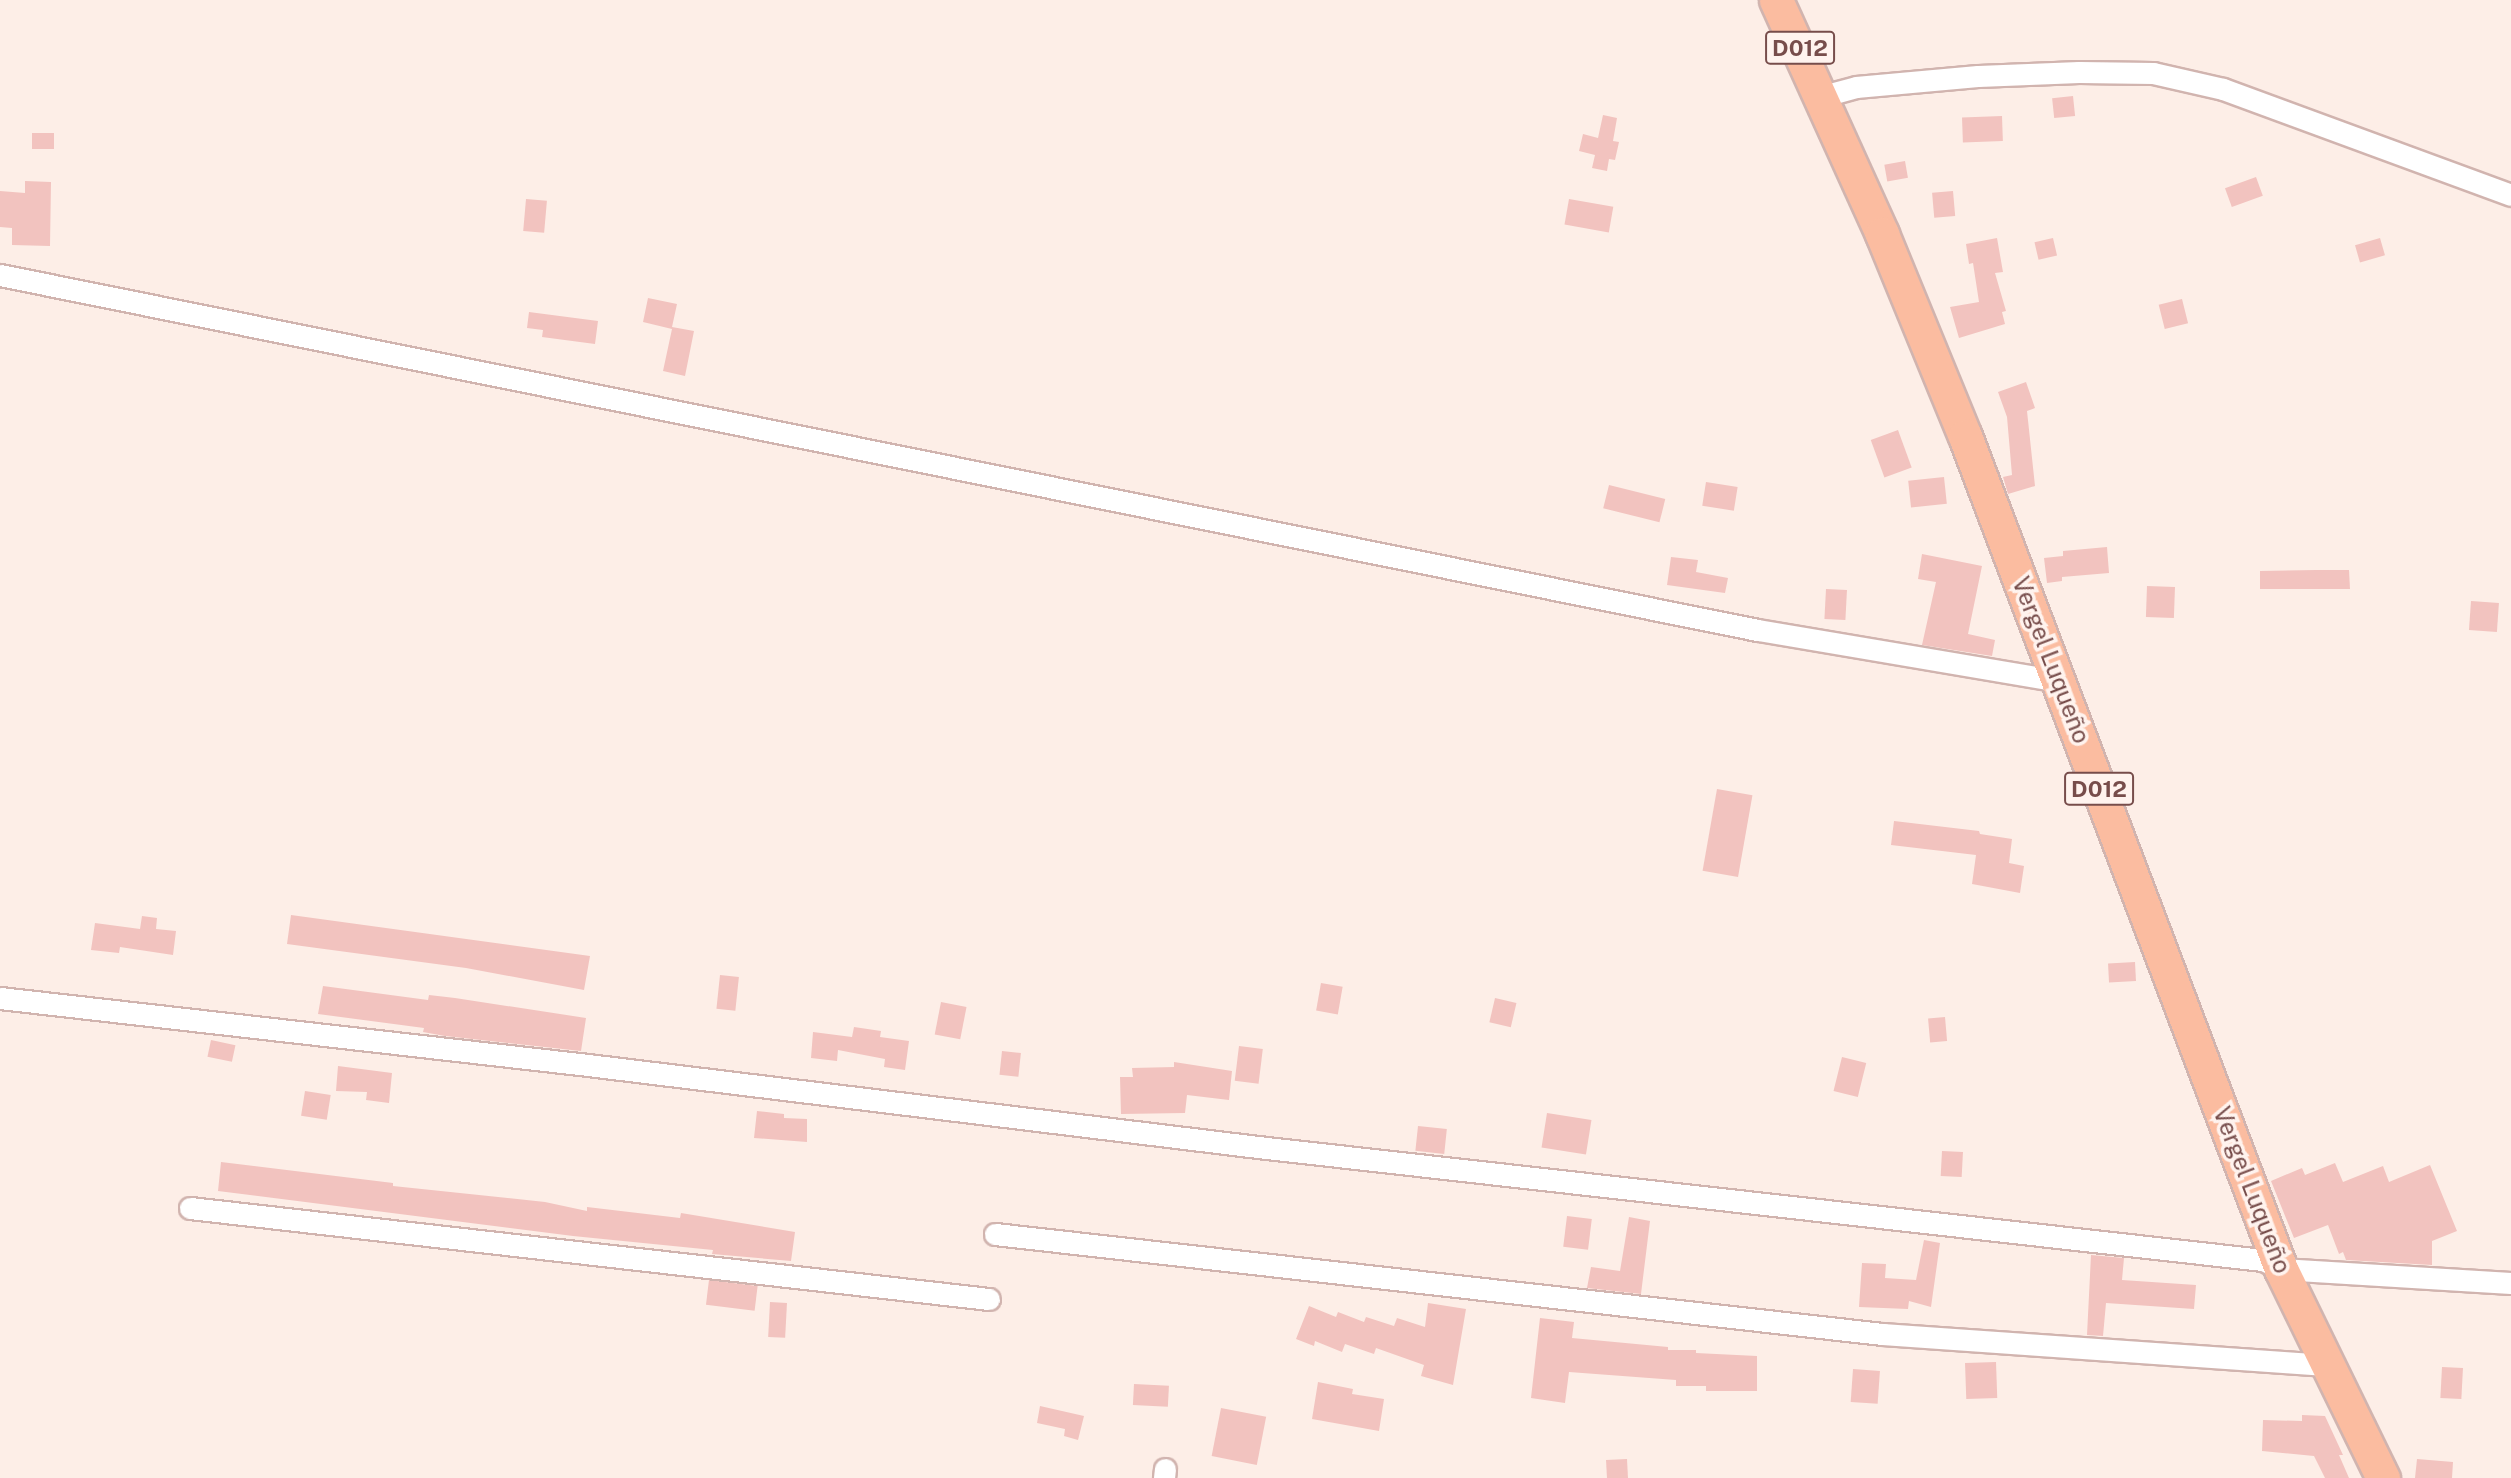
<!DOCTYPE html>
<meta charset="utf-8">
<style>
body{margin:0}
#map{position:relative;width:2511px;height:1478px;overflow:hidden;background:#fdeee7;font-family:"Public Sans",sans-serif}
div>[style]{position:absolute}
.building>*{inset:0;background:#f2c3bf;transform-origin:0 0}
.roads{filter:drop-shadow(2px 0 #d1b4af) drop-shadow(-2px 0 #d1b4af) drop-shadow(0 2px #d1b4af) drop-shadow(0 -2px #d1b4af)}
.street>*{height:21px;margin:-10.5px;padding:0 10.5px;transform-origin:10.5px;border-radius:10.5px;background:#fff}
.primary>*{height:33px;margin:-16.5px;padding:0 16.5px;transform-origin:16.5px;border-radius:16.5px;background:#fbbca0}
span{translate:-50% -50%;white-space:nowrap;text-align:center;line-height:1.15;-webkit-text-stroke:7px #fff3ee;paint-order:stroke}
.shield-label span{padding:2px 5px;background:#fff3ee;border:2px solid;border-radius:5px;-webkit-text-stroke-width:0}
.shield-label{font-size:23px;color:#774d4b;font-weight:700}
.street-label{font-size:24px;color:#774d4b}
</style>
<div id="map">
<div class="building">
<div style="left:2073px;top:96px;width:20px;height:21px;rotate:84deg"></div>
<div style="clip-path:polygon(1603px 115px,1617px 118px,1613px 141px,1619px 142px,1615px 160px,1609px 159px,1607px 171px,1592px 168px,1595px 155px,1579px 151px,1583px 134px,1598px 138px)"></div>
<div style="left:2002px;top:116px;width:25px;height:40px;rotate:88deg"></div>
<div style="left:32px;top:133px;width:22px;height:16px"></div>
<div style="left:1905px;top:161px;width:17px;height:21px;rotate:80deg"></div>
<div style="left:2256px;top:177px;width:20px;height:33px;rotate:70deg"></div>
<div style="clip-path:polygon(25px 181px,51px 182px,50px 246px,12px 245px,12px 228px,0 227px,0 191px,25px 193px)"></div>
<div style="left:1953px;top:191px;width:25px;height:21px;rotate:85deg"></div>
<div style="left:526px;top:199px;width:21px;height:32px;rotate:5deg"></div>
<div style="left:1569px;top:199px;width:45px;height:26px;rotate:10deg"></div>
<div style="clip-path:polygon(1997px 238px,2003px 272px,1995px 273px,2006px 311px,2002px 312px,2005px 324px,1959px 338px,1950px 307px,1979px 302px,1973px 263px,1969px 264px,1966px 244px)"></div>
<div style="left:2053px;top:238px;width:18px;height:19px;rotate:77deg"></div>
<div style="left:2380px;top:238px;width:18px;height:26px;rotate:74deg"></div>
<div style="clip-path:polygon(648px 298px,677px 304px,672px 327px,694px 331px,685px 376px,663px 371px,672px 329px,643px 322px)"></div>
<div style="left:2182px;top:299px;width:25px;height:24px;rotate:76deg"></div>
<div style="clip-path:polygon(529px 312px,598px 321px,595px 344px,542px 337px,543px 330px,527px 328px)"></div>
<div style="clip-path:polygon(2026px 382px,2035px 408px,2027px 411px,2035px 486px,2008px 494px,2003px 477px,2012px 475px,2007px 417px,1998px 392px)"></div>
<div style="left:1898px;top:430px;width:40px;height:29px;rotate:70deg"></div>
<div style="left:1944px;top:477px;width:27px;height:36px;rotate:84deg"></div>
<div style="left:1706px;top:482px;width:32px;height:24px;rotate:9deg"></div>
<div style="left:1609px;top:485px;width:58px;height:24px;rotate:14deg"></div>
<div style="clip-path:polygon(2107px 547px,2109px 573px,2062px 577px,2062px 581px,2047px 583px,2044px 558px,2063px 556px,2063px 551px)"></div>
<div style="clip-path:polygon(1922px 554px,1982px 566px,1968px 634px,1995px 640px,1992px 656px,1922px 645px,1936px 582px,1918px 579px)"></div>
<div style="clip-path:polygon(1671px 557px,1698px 560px,1696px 572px,1728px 578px,1725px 593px,1667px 585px)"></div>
<div style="clip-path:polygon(2316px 570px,2349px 570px,2350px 589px,2260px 589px,2260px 571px)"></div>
<div style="left:2147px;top:586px;width:28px;height:31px;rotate:2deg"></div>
<div style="left:1826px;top:589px;width:21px;height:30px;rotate:3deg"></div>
<div style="left:2471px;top:601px;width:28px;height:29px;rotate:4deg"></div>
<div style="left:1717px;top:789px;width:36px;height:83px;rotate:10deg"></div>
<div style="clip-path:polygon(1894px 821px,1979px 831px,1980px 834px,2012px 839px,2009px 863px,2024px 866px,2020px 893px,1972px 884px,1976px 855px,1891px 845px)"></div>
<div style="clip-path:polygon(291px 915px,590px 956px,584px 990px,466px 968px,287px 944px)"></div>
<div style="clip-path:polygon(142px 916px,157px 918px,156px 929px,176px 931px,173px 955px,120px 947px,119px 953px,91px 950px,95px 923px,140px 929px)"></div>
<div style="left:2135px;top:962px;width:19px;height:27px;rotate:87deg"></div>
<div style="left:720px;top:975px;width:19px;height:34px;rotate:6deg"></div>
<div style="left:1321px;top:983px;width:22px;height:28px;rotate:10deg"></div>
<div style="clip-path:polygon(323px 986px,428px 1000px,429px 995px,455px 998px,586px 1018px,581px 1051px,445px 1036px,423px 1032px,424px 1028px,318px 1014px)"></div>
<div style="left:1495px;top:998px;width:22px;height:25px;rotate:13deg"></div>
<div style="left:941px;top:1002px;width:26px;height:33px;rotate:11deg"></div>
<div style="left:1945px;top:1017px;width:24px;height:17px;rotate:85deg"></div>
<div style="clip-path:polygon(854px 1027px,881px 1031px,880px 1037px,909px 1041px,905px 1070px,884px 1067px,885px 1059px,838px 1050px,837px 1061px,811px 1058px,813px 1032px,852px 1037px)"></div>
<div style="left:211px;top:1040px;width:25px;height:17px;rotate:12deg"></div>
<div style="left:1239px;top:1046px;width:24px;height:35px;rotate:7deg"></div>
<div style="left:1002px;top:1051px;width:19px;height:24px;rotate:6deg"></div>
<div style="left:1842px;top:1057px;width:25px;height:35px;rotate:14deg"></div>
<div style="clip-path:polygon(1174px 1062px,1232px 1071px,1229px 1100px,1187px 1095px,1185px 1113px,1121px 1114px,1120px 1077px,1133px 1077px,1132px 1068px,1174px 1067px)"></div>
<div style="clip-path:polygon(338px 1066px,392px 1073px,389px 1103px,366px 1100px,367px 1092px,336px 1091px)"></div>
<div style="left:305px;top:1091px;width:26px;height:25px;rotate:9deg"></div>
<div style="clip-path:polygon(757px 1111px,784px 1114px,784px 1118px,807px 1119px,807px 1142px,754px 1138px)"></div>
<div style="left:1547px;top:1113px;width:45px;height:35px;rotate:9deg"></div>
<div style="left:1418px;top:1126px;width:29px;height:25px;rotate:6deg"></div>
<div style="left:1942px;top:1151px;width:21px;height:25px;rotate:3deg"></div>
<div style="clip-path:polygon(221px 1162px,393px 1183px,393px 1186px,545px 1202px,587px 1211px,587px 1207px,680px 1218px,681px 1213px,795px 1232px,791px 1261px,712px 1254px,713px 1250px,573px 1236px,218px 1191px)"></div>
<div style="clip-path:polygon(2335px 1163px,2343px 1182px,2383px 1166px,2389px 1182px,2430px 1165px,2457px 1231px,2432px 1241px,2432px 1265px,2346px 1260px,2343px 1252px,2339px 1254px,2328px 1225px,2294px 1238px,2271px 1181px,2302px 1168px,2305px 1175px)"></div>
<div style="left:1567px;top:1216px;width:25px;height:31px;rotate:7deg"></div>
<div style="clip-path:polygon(1629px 1217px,1650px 1221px,1641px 1294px,1587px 1288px,1591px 1267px,1620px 1271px)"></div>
<div style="clip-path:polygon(1924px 1240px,1940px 1243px,1931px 1307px,1909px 1301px,1908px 1309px,1859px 1307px,1862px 1263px,1886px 1264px,1885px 1278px,1916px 1280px)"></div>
<div style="clip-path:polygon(2091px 1255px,2124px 1258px,2122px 1280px,2196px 1285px,2194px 1309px,2106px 1303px,2103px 1336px,2087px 1335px)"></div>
<div style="left:709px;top:1280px;width:49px;height:25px;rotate:7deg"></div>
<div style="left:770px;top:1302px;width:17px;height:35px;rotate:3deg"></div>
<div style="clip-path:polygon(1428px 1303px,1466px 1309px,1453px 1385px,1421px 1376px,1424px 1365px,1376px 1348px,1374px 1354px,1345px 1344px,1342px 1352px,1315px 1341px,1314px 1346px,1296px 1339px,1309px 1306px,1336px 1317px,1338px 1312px,1364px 1322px,1366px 1317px,1394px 1326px,1397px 1318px,1425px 1327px)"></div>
<div style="clip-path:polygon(1540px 1318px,1574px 1322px,1572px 1338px,1668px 1347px,1668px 1350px,1696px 1350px,1696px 1353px,1757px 1356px,1757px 1391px,1706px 1391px,1706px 1386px,1676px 1386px,1676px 1380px,1569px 1372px,1565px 1403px,1531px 1398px)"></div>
<div style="left:1996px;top:1362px;width:36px;height:31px;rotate:88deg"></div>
<div style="left:2442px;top:1367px;width:21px;height:31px;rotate:3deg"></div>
<div style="left:1853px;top:1369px;width:27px;height:33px;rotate:4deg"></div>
<div style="clip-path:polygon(1318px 1382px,1353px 1389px,1352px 1394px,1384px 1399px,1379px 1431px,1312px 1419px)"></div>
<div style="left:1134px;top:1384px;width:35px;height:21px;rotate:3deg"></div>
<div style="clip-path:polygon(1040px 1406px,1084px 1416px,1078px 1440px,1064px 1436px,1065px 1429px,1037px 1423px)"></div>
<div style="left:1221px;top:1408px;width:46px;height:49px;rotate:11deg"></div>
<div style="clip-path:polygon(2302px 1415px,2325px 1416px,2343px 1455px,2339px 1455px,2349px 1478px,2325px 1478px,2314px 1456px,2262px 1451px,2263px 1420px,2302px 1421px)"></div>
<div style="left:1627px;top:1459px;width:19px;height:21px;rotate:87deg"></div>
<div style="clip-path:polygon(2417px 1459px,2453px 1462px,2452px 1478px,2415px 1478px)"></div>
</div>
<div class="roads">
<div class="street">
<div style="left:1823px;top:96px;width:34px;rotate:-15deg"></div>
<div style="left:1856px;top:87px;width:122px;rotate:-5.2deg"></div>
<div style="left:1978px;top:76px;width:101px;rotate:-2.3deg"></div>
<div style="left:2079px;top:72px;width:74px;rotate:0.8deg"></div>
<div style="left:2153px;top:73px;width:72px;rotate:12.9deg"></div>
<div style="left:2223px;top:89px;width:307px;rotate:20.2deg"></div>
<div style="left:0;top:275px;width:1793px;rotate:11.42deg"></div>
<div style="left:1758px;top:630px;width:305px;rotate:9.6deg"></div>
<div style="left:0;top:998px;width:592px;rotate:6.5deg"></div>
<div style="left:588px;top:1065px;width:675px;rotate:6.98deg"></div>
<div style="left:1258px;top:1147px;width:1011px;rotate:6.42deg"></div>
<div style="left:2263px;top:1260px;width:20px;rotate:27deg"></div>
<div style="left:2281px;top:1269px;width:230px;rotate:3.5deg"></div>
<div style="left:190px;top:1208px;width:804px;rotate:6.5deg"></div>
<div style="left:995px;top:1234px;width:893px;rotate:6.43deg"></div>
<div style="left:1882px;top:1334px;width:449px;rotate:4deg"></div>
<div style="left:1164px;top:1478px;width:9px;rotate:-84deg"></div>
</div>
<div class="primary">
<div style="left:1776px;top:0;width:257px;rotate:65.6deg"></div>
<div style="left:1882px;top:234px;width:218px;rotate:67.7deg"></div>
<div style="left:1965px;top:436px;width:891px;rotate:69.23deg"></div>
<div style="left:2281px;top:1269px;width:233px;rotate:64deg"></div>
</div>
</div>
<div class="shield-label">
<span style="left:1800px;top:48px">D012</span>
<span style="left:2099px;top:789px">D012</span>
</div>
<div class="street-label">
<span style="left:2051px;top:660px;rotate:69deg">Vergel Luqueño</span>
<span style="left:2252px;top:1190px;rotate:69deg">Vergel Luqueño</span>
</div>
</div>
